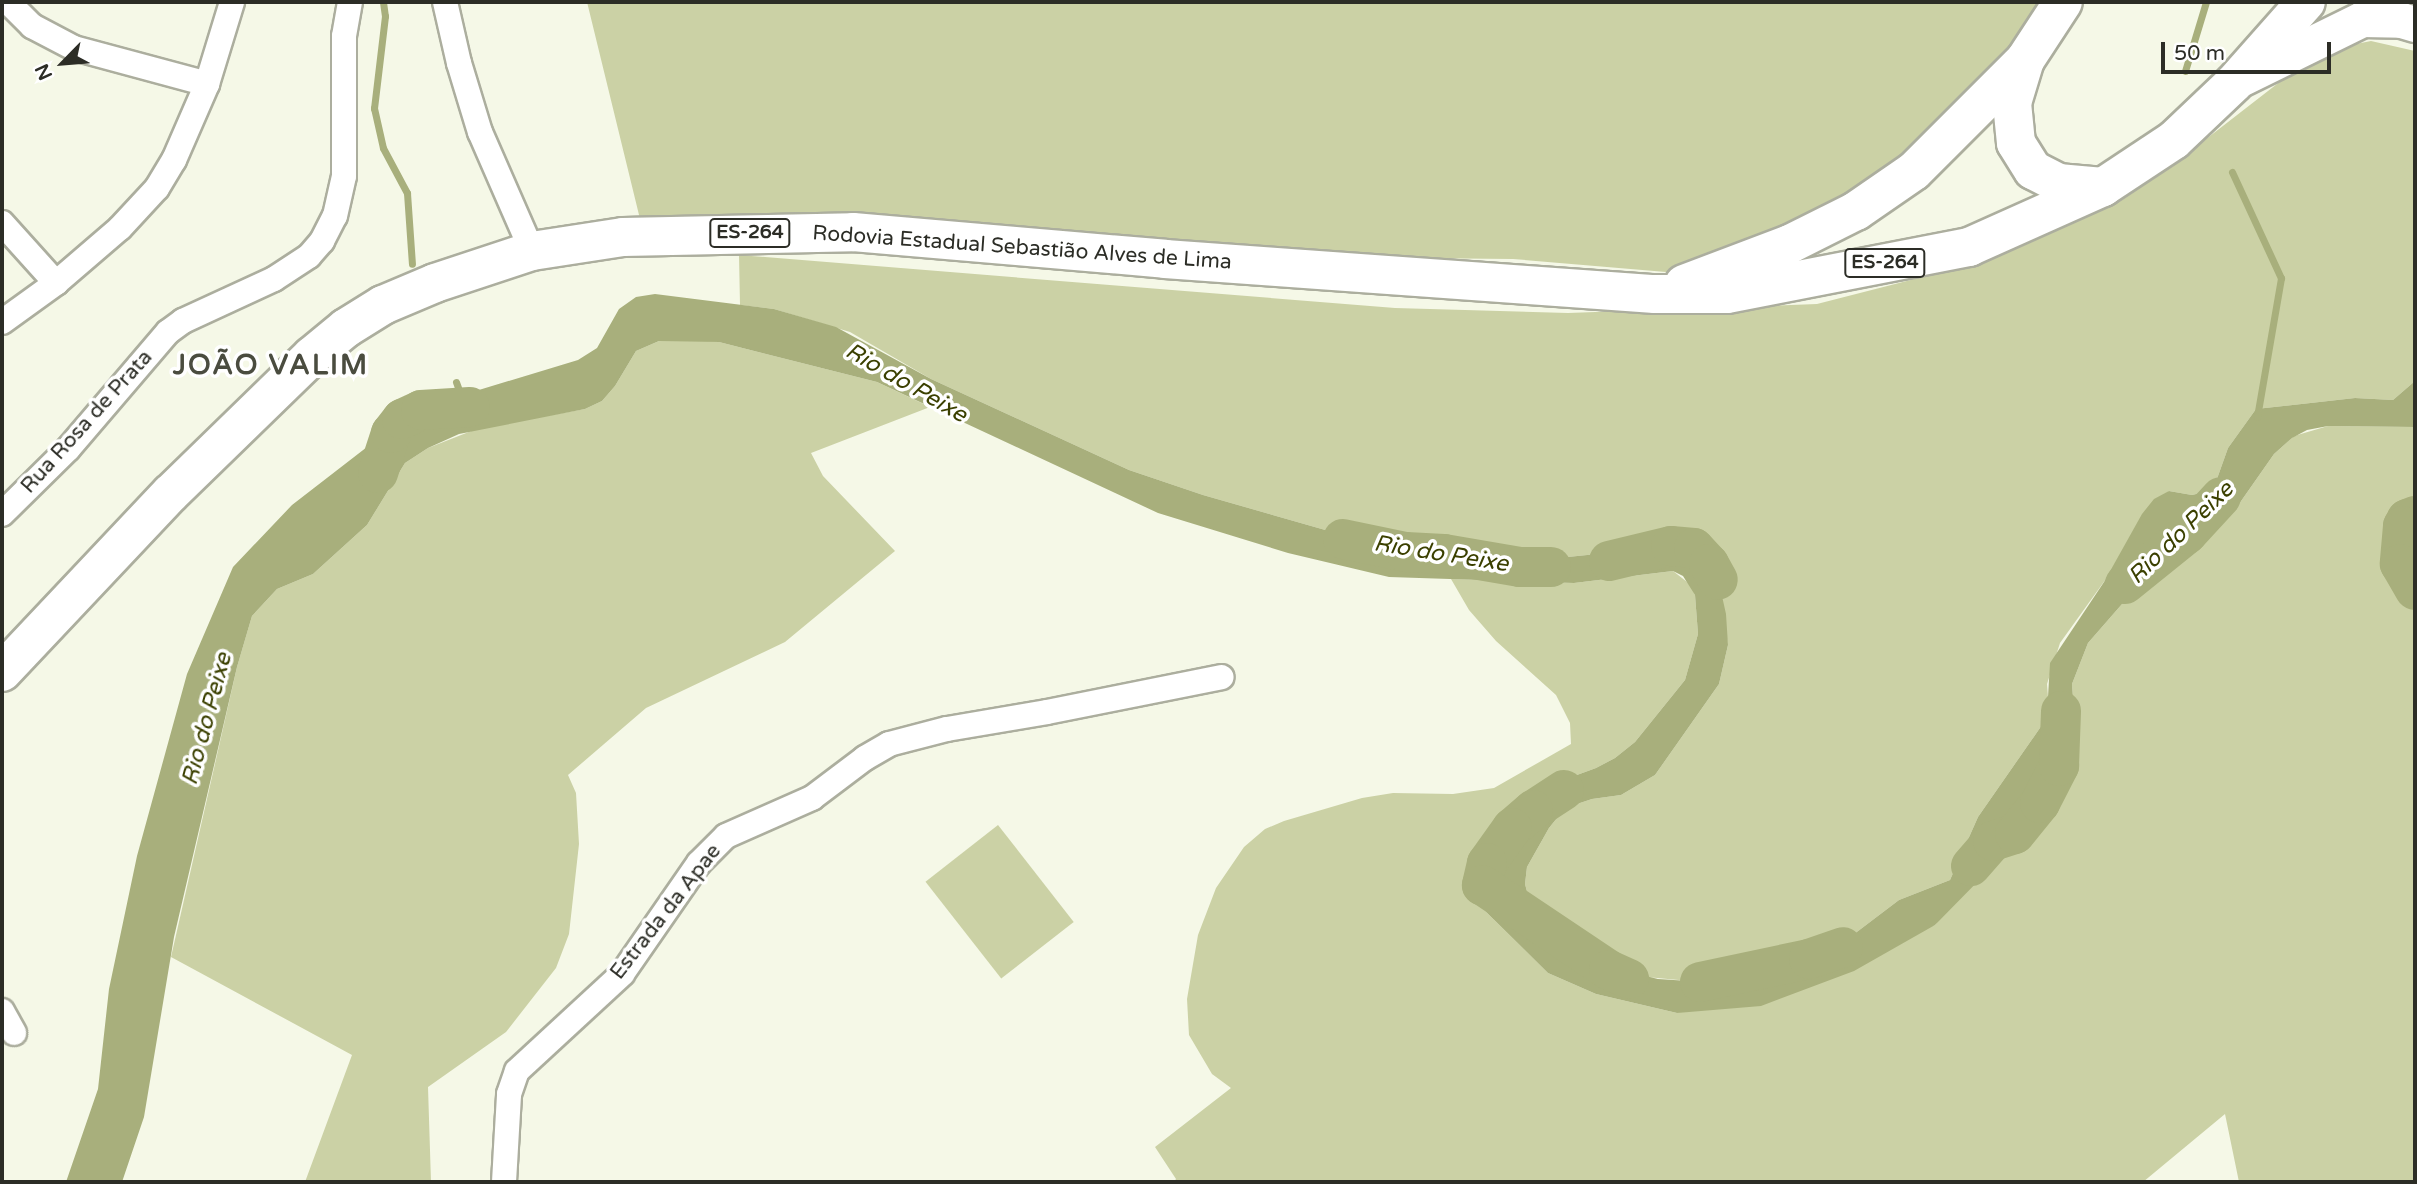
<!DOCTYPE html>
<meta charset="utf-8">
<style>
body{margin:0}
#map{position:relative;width:2417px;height:1184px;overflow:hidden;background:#f5f8e7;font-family:"Varela Round",sans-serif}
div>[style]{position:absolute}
.green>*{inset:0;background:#cbd1a5;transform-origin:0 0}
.water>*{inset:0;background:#a8af7c}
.stream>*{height:7px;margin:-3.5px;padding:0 3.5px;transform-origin:3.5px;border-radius:3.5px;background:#a8af7c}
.river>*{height:40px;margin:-20px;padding:0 20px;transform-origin:20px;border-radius:20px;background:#a8af7c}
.roads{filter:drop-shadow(2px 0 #acae9e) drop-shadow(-2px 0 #acae9e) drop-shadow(0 2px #acae9e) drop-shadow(0 -2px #acae9e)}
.minor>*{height:24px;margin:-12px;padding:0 12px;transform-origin:12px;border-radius:12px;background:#fff}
.secondary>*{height:35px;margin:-17.5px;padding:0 17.5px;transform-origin:17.5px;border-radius:17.5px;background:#fff}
.primary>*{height:38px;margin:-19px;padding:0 19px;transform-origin:19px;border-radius:19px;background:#fff}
span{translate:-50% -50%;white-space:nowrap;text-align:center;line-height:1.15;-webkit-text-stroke:7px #fff;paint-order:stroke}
.shield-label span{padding:2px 5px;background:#fff;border:2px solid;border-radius:5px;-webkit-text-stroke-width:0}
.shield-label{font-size:19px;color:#2c2d26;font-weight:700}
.street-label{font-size:21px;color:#2c2d26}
.water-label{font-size:23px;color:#3b4000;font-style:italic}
.district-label{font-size:28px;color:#4a4c3f;font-weight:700;letter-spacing:2px}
.frame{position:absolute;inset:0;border:4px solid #2c2d26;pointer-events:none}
.north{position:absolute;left:28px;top:28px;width:70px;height:70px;-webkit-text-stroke:5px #fff;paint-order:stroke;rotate:245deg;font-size:19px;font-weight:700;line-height:28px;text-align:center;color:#2c2d26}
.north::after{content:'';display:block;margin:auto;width:24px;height:32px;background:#2c2d26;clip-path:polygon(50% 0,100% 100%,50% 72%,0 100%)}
.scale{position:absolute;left:2161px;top:42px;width:170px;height:32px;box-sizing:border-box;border:4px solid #2c2d26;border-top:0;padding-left:9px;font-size:21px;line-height:24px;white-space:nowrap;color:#2c2d26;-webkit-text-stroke:5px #fff;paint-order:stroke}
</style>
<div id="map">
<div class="green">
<div style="clip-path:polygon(587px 2px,2047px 2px,1992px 78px,1852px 201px,1702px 266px,1666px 272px,1513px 259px,1407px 258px,640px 219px)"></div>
<div style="clip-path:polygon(2371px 41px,2415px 51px,2415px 381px,2393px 400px,2355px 398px,2256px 409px,2228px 448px,2213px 490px,2192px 495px,2169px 491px,2060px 643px,2047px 684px,2048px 697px,2042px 725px,1978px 817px,1950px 880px,1899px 900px,1841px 944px,1816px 956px,1689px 981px,1636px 976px,1565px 943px,1535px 922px,1525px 884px,1527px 867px,1549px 828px,1565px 808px,1592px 799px,1621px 795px,1655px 775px,1719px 684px,1728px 645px,1716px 569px,1706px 552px,1694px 544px,1501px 564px,1427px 559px,1203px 495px,1129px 470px,931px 379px,850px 332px,774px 309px,740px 305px,739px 255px,1395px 308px,1568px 313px,1817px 304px,1938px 273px,2050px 230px,2170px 167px,2313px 56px,2326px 50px)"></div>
<div style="clip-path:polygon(686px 339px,719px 342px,877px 382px,930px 407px,811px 453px,823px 476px,895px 551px,785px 642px,646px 708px,568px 775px,576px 793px,579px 844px,569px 934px,556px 968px,506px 1032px,428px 1087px,431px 1182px,305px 1182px,352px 1055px,171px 957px,237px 667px,252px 616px,277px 589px,313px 574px,367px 525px,405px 463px,428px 448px,479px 428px,585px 409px,602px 401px,615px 386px,636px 351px,659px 341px)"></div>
<div style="clip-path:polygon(2328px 426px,2415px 427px,2415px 514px,2405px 521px,2384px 551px,2402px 586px,2415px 602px,2415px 1182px,2239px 1182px,2225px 1114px,2143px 1182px,1174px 1182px,1176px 1179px,1155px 1147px,1231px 1088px,1212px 1074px,1189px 1035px,1187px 999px,1198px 935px,1216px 888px,1244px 847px,1265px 829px,1284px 821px,1362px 798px,1393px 793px,1453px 794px,1494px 788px,1571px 744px,1570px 723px,1556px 695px,1496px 641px,1469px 610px,1451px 579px,1574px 583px,1673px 571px,1691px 585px,1695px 595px,1698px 634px,1685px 680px,1635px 742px,1615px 758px,1596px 768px,1547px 786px,1473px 891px,1475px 901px,1548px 973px,1596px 994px,1677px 1013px,1935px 925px,2046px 779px,2064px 761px,2076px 740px,2072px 684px,2088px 643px,2177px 541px,2239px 504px,2274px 454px,2294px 436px)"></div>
<div style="left:998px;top:825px;width:123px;height:92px;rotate:52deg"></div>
</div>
<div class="water">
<div style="clip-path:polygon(655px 294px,774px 309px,836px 327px,931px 379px,1129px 470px,1203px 495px,1427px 559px,1501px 564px,1694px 544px,1706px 552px,1716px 569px,1726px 614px,1728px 645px,1719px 684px,1655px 775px,1621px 795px,1592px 799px,1565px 808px,1549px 828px,1527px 867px,1525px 884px,1535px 922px,1565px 943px,1617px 969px,1658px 979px,1689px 981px,1816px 956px,1841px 944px,1899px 900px,1950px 880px,1978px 817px,2042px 725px,2048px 697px,2050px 663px,2104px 582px,2142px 514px,2154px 499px,2169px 491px,2192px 495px,2213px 490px,2228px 448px,2256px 409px,2355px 398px,2393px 400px,2415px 381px,2415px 427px,2328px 426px,2307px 430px,2292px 438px,2274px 454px,2239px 504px,2177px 541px,2088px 643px,2072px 684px,2076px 740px,2064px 761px,2046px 779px,1989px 870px,1935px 925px,1854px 971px,1761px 1006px,1677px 1013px,1596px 994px,1548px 973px,1475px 901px,1473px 891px,1547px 786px,1596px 768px,1615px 758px,1635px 742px,1685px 680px,1698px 634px,1695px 595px,1683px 576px,1673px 571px,1574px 583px,1389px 577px,1288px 553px,1158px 513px,877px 382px,719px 342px,659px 341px,636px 351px,615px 386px,602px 401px,585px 409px,459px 434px,428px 448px,405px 463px,367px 525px,313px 574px,277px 589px,252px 616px,237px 667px,174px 937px,144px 1117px,122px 1182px,66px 1182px,98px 1089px,109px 989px,137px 856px,187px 674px,233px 567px,292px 505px,389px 430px,423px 407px,578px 360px,597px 348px,619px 309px,636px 297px)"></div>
<div style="clip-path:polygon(2415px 514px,2415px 602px,2384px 551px,2386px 541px)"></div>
</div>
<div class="stream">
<div style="left:383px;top:2px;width:14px;rotate:82deg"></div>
<div style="left:385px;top:16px;width:93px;rotate:96.8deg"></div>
<div style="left:374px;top:108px;width:41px;rotate:77.3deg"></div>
<div style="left:383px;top:148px;width:51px;rotate:61.9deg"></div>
<div style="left:407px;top:193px;width:71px;rotate:86deg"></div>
<div style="left:2185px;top:71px;width:72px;rotate:-73.1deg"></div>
<div style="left:2232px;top:172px;width:117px;rotate:65.2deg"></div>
<div style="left:2281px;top:278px;width:141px;rotate:99.8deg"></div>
<div style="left:456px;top:382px;width:20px;rotate:70deg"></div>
</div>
<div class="river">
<div style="left:378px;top:473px;width:42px;rotate:-72deg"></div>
<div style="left:391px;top:433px;width:18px;rotate:-52deg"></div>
<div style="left:402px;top:419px;width:21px;rotate:-25deg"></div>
<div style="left:421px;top:410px;width:49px;rotate:-3.5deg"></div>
<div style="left:2415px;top:516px;width:9px;rotate:159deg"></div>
<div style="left:2407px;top:519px;width:8px;rotate:120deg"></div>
<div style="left:2403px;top:526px;width:38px;rotate:95deg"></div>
<div style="left:2400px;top:564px;width:30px;rotate:60deg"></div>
<div style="left:1343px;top:539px;width:64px;rotate:11.7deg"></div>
<div style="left:1406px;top:552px;width:38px;rotate:3deg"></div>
<div style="left:1444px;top:554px;width:77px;rotate:9.7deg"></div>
<div style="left:1520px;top:567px;width:31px"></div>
<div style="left:1609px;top:561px;width:64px;rotate:-13.6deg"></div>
<div style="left:1671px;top:546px;width:23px;rotate:5deg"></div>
<div style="left:1694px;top:548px;width:22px;rotate:47deg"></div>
<div style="left:1709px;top:564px;width:18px;rotate:61deg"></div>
<div style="left:2125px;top:584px;width:80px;rotate:-38.9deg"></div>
<div style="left:2187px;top:534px;width:50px;rotate:-47.4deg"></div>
<div style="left:1564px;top:790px;width:37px;rotate:147deg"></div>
<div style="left:1533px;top:810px;width:28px;rotate:139deg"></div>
<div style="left:1512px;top:828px;width:43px;rotate:125.5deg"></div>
<div style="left:1487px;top:863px;width:23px;rotate:103deg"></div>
<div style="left:1482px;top:885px;width:153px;rotate:33.8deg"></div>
<div style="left:1609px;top:970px;width:22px;rotate:24deg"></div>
<div style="left:1971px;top:866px;width:33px;rotate:-49deg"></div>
<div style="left:1993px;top:841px;width:23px;rotate:-18deg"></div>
<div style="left:2015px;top:834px;width:40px;rotate:-51deg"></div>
<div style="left:2040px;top:803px;width:42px;rotate:-62.8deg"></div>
<div style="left:2059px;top:766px;width:55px;rotate:-87.9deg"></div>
<div style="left:1700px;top:982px;width:111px;rotate:-11.9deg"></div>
<div style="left:1809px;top:959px;width:36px;rotate:-19deg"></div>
</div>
<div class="roads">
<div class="minor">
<div style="left:8px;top:2px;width:34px;rotate:45deg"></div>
<div style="left:32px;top:26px;width:47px;rotate:27.6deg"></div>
<div style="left:74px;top:48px;width:138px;rotate:15.1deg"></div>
<div style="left:445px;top:2px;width:63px;rotate:77.1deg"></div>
<div style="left:459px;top:63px;width:72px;rotate:73.1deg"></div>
<div style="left:480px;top:132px;width:130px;rotate:66.4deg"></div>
<div style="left:2px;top:223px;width:81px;rotate:48deg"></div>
<div style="left:2px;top:322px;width:67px;rotate:-35.8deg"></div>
<div style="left:56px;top:283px;width:84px;rotate:-40.7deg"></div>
<div style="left:120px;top:228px;width:54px;rotate:-47.2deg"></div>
<div style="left:157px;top:188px;width:33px;rotate:-59deg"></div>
<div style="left:174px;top:160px;width:83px;rotate:-66.5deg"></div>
<div style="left:207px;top:84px;width:86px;rotate:-73deg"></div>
<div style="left:2px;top:514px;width:93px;rotate:-44.6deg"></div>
<div style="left:68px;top:449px;width:154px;rotate:-49.5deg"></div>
<div style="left:168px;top:332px;width:19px;rotate:-36deg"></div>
<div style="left:183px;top:321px;width:100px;rotate:-24.8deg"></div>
<div style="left:274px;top:279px;width:42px;rotate:-33.3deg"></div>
<div style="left:309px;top:256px;width:20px;rotate:-49deg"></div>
<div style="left:322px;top:241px;width:28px;rotate:-63deg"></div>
<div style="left:335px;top:216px;width:41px;rotate:-77.3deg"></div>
<div style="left:344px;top:176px;width:140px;rotate:-90deg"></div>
<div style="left:344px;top:36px;width:35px;rotate:-80deg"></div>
<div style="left:2px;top:1011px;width:25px;rotate:61deg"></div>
<div style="left:504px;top:1182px;width:88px;rotate:-86.7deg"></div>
<div style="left:509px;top:1094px;width:24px;rotate:-71deg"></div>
<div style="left:517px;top:1071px;width:143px;rotate:-42.7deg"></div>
<div style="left:622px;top:974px;width:135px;rotate:-55.3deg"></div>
<div style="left:699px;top:863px;width:38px;rotate:-45deg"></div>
<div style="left:726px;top:836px;width:94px;rotate:-23.8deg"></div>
<div style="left:812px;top:798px;width:66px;rotate:-37deg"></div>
<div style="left:865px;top:758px;width:28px;rotate:-30deg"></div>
<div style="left:889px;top:744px;width:60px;rotate:-14.5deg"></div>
<div style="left:947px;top:729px;width:101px;rotate:-9.6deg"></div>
<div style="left:1047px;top:712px;width:178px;rotate:-11.3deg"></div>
</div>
<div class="secondary">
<div style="left:2240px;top:79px;width:136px;rotate:-26.2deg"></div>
<div style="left:2362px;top:19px;width:39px;rotate:1deg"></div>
<div style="left:2401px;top:20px;width:15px;rotate:16deg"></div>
</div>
<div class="primary">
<div style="left:2025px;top:60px;width:45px;rotate:106.8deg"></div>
<div style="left:2012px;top:103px;width:40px;rotate:84.3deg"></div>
<div style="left:2016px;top:143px;width:32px;rotate:58deg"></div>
<div style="left:2033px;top:170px;width:28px;rotate:27deg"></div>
<div style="left:2058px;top:183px;width:45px;rotate:5.1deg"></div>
<div style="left:1684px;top:284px;width:113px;rotate:-20.7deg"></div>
<div style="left:1790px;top:244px;width:74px;rotate:-26.6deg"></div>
<div style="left:1856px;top:211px;width:70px;rotate:-34.6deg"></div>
<div style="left:1914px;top:171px;width:157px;rotate:-45deg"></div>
<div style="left:2025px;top:60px;width:69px;rotate:-56.8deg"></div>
<div style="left:2px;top:672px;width:245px;rotate:-46.7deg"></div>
<div style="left:170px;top:494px;width:198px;rotate:-44.2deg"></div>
<div style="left:312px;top:356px;width:44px;rotate:-39.5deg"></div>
<div style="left:346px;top:328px;width:44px;rotate:-31.9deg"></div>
<div style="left:383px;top:305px;width:56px;rotate:-22.9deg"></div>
<div style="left:435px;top:283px;width:102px;rotate:-18.3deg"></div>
<div style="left:532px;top:251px;width:92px;rotate:-8.7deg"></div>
<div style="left:623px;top:237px;width:230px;rotate:-1.2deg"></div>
<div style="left:853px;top:232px;width:313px;rotate:4.9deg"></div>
<div style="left:1165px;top:259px;width:491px;rotate:4.1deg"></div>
<div style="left:1655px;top:294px;width:72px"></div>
<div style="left:1727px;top:294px;width:247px;rotate:-11deg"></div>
<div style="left:1969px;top:247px;width:147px;rotate:-24.1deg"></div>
<div style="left:2103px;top:187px;width:85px;rotate:-33.5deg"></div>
<div style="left:2174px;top:140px;width:83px;rotate:-43.5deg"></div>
<div style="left:2234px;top:83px;width:108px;rotate:-48.4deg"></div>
</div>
</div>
<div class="shield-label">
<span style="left:750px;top:233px">ES-264</span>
<span style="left:1885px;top:263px">ES-264</span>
</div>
<div class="street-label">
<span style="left:1022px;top:248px;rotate:4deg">Rodovia Estadual Sebastião Alves de Lima</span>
<span style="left:87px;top:422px;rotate:-48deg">Rua Rosa de Prata</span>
<span style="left:666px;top:912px;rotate:-52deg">Estrada da Apae</span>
</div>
<div class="water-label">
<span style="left:906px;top:383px;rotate:30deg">Rio do Peixe</span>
<span style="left:2181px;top:533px;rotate:-44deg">Rio do Peixe</span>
<span style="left:1441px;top:554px;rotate:9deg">Rio do Peixe</span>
<span style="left:207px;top:719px;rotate:-75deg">Rio do Peixe</span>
</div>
<div class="district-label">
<span style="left:271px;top:365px">JOÃO VALIM</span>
</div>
<div class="frame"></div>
<div class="north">N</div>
<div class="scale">50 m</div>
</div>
